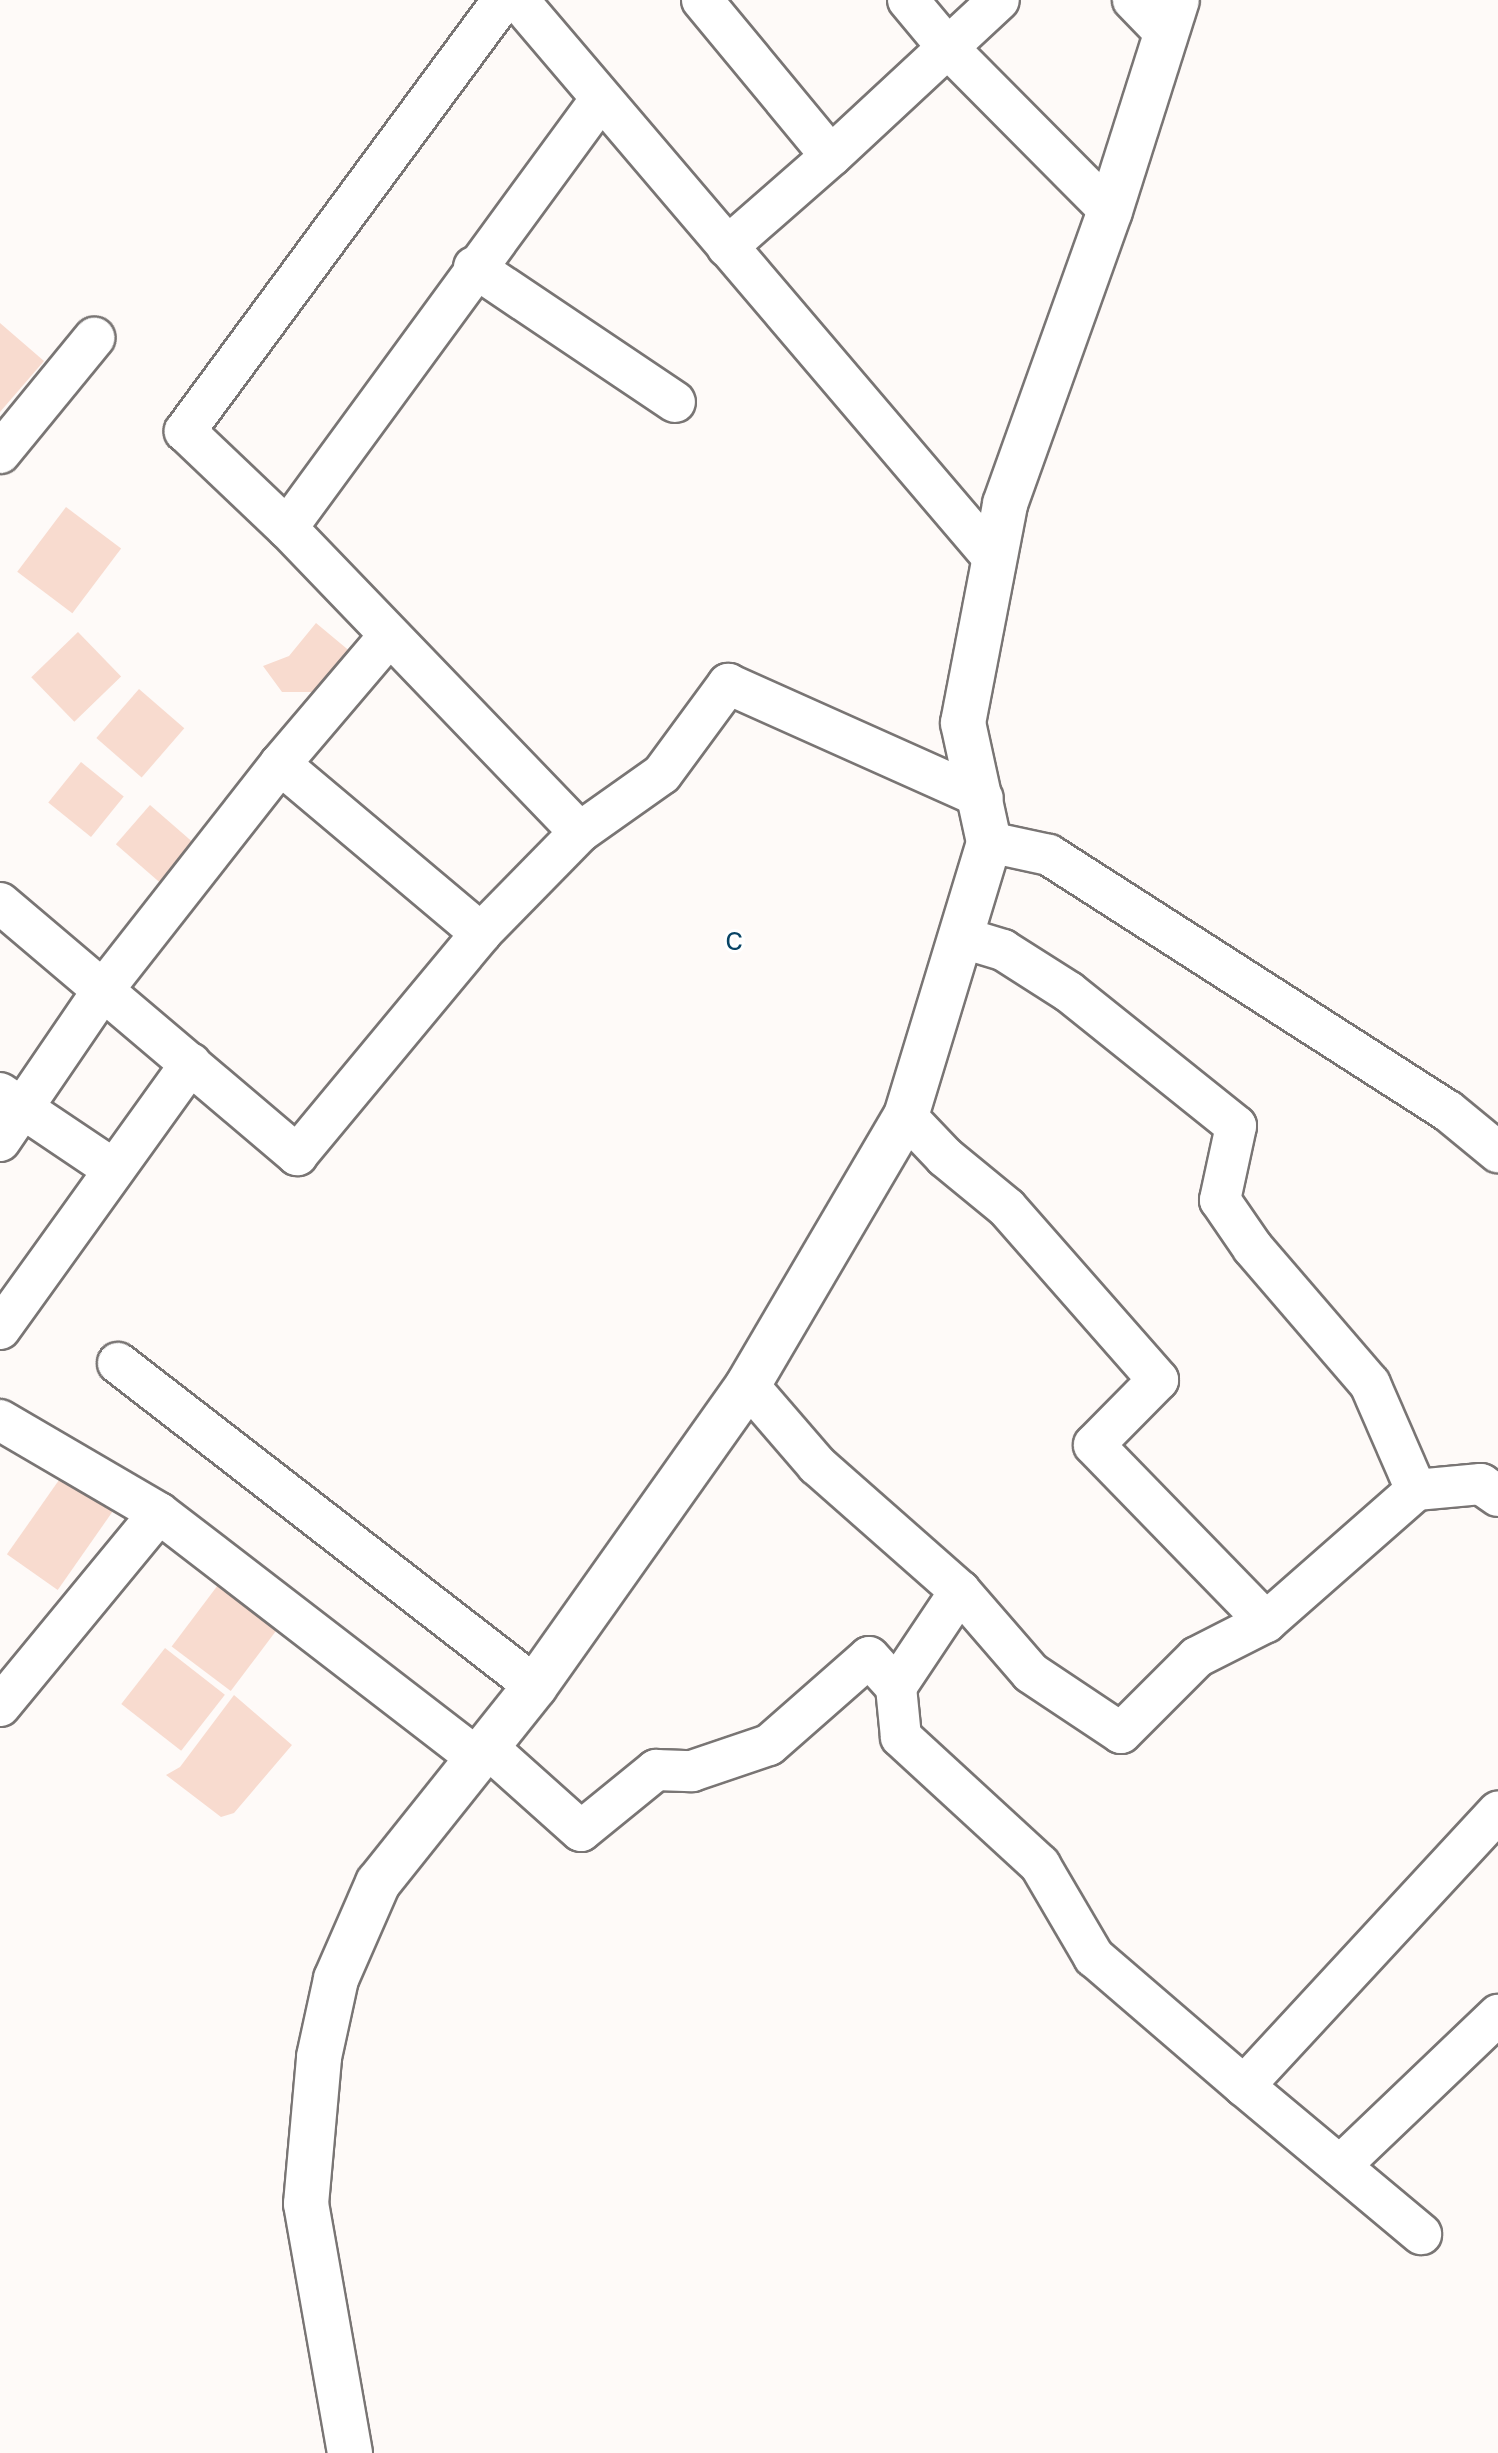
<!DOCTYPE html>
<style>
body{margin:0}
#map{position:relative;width:1498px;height:2453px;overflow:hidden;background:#fefaf8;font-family:"Golos Text",sans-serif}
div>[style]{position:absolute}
.building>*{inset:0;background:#f8dbcf;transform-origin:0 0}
.roads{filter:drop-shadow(2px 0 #797574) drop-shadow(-2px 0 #797574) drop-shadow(0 2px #797574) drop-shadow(0 -2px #797574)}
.street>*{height:40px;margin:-20px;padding:0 20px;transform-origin:20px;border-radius:20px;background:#fff}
.secondary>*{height:44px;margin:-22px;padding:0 22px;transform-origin:22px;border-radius:22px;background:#fff}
span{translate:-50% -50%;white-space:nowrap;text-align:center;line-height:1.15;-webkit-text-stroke:6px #fff;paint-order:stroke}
.quarter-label{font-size:26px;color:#084364;letter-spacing:2px}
</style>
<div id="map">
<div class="building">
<div style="clip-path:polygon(0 323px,44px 361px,0 412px)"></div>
<div style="left:66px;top:507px;width:69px;height:81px;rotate:37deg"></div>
<div style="clip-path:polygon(316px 623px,352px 653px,320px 692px,282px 692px,263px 666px,289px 656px)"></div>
<div style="left:78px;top:632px;width:62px;height:65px;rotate:46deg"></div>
<div style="left:139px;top:689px;width:60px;height:65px;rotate:41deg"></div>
<div style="left:81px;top:762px;width:55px;height:52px;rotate:39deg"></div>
<div style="left:150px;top:805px;width:64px;height:52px;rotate:41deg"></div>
<div style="left:66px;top:1470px;width:62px;height:103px;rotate:35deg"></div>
<div style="left:224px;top:1577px;width:74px;height:87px;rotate:37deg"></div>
<div style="left:165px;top:1648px;width:76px;height:71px;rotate:38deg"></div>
<div style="clip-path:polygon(234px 1695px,292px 1745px,234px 1813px,221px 1817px,166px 1775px,180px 1767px)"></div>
</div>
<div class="roads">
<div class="street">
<div style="left:503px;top:0;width:536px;rotate:126.42deg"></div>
<div style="left:185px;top:431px;width:141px;rotate:43.6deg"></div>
<div style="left:287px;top:528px;width:422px;rotate:46.1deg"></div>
<div style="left:580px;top:832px;width:100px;rotate:-35.3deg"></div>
<div style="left:662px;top:774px;width:112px;rotate:-53.7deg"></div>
<div style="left:728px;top:684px;width:279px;rotate:24.1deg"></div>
<div style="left:518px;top:0;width:736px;rotate:49.58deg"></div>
<div style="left:702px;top:0;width:202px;rotate:50.4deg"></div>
<div style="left:831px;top:156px;width:138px;rotate:138.8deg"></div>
<div style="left:908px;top:0;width:64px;rotate:50.1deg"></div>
<div style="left:949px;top:49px;width:228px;rotate:45.2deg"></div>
<div style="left:1133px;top:0;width:47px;rotate:45.9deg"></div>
<div style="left:831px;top:156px;width:229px;rotate:-42.9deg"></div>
<div style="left:474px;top:267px;width:242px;rotate:33.9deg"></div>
<div style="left:0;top:453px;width:149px;rotate:-50.7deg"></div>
<div style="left:287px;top:528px;width:530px;rotate:-53.82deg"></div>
<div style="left:389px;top:636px;width:168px;rotate:130.4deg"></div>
<div style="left:280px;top:764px;width:263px;rotate:40.1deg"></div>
<div style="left:989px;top:842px;width:61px;rotate:12.2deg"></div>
<div style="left:1049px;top:855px;width:474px;rotate:32.7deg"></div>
<div style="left:1448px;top:1111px;width:65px;rotate:39.4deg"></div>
<div style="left:0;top:903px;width:390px;rotate:40.3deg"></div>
<div style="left:297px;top:1155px;width:288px;rotate:-50.3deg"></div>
<div style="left:481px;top:933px;width:141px;rotate:-45.6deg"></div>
<div style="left:960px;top:937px;width:45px;rotate:16.8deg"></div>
<div style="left:1003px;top:950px;width:78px;rotate:32.5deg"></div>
<div style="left:1069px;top:992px;width:214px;rotate:38.7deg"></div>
<div style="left:1236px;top:1126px;width:76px;rotate:102.2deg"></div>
<div style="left:1220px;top:1200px;width:58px;rotate:55.5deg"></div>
<div style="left:1253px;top:1248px;width:179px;rotate:49.3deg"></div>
<div style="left:1370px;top:1384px;width:116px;rotate:66.5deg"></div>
<div style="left:0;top:1093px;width:136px;rotate:33.9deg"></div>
<div style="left:906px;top:1116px;width:57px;rotate:46.4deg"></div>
<div style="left:945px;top:1157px;width:80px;rotate:39.4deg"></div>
<div style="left:1007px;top:1208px;width:229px;rotate:48.7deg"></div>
<div style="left:1158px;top:1380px;width:91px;rotate:134.6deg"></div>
<div style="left:1094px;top:1445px;width:247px;rotate:45.8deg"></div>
<div style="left:0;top:1141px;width:183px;rotate:-55.7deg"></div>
<div style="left:103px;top:990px;width:287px;rotate:-51.9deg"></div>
<div style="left:0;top:1329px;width:327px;rotate:-54.3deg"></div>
<div style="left:118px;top:1363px;width:527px;rotate:37.76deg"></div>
<div style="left:748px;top:1385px;width:106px;rotate:49.2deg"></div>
<div style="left:817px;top:1465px;width:191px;rotate:41.4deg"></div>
<div style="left:960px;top:1591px;width:108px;rotate:49.1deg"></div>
<div style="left:1031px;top:1673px;width:108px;rotate:33.7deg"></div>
<div style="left:1121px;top:1733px;width:107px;rotate:-45deg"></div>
<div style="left:1197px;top:1657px;width:77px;rotate:-26.9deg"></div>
<div style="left:1266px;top:1622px;width:200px;rotate:-41.3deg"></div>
<div style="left:1416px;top:1490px;width:65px;rotate:-5.3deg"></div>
<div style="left:1481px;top:1484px;width:21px;rotate:35deg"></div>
<div style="left:0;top:1420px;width:184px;rotate:30.3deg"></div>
<div style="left:159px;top:1513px;width:400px;rotate:37.6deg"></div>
<div style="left:960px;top:1591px;width:115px;rotate:123.7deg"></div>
<div style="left:896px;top:1687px;width:50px;rotate:84.3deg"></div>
<div style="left:901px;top:1737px;width:189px;rotate:42.6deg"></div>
<div style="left:1040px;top:1865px;width:107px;rotate:59.6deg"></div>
<div style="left:1094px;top:1957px;width:198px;rotate:40.7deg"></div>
<div style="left:1244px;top:2086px;width:374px;rotate:-47.2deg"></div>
<div style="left:0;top:1706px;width:250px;rotate:-50.5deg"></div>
<div style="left:487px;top:1747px;width:126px;rotate:41.8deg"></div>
<div style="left:581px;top:1831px;width:97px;rotate:-39.1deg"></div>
<div style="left:656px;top:1770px;width:36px;rotate:2deg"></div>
<div style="left:692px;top:1771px;width:81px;rotate:-18.7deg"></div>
<div style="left:769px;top:1745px;width:133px;rotate:-41.3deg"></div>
<div style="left:869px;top:1657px;width:40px;rotate:48deg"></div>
<div style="left:1244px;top:2086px;width:231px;rotate:39.9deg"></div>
<div style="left:1340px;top:2166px;width:219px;rotate:-43.7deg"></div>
</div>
<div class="secondary">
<div style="left:350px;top:2453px;width:253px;rotate:-100deg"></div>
<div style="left:306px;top:2204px;width:148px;rotate:-84.9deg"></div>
<div style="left:319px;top:2057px;width:80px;rotate:-77.7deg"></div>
<div style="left:336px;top:1979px;width:105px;rotate:-66.4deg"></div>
<div style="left:378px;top:1883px;width:252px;rotate:-51.4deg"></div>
<div style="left:535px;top:1686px;width:369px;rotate:-54.7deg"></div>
<div style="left:748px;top:1385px;width:312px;rotate:-59.6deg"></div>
<div style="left:906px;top:1116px;width:286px;rotate:-73.1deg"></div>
<div style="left:989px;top:842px;width:122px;rotate:-102.3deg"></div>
<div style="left:963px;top:723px;width:223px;rotate:-79.1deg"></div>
<div style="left:1005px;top:504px;width:311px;rotate:-70.3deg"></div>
<div style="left:1110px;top:211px;width:221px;rotate:-72.4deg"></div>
</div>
</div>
<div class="quarter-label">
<span style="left:735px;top:941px">C</span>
</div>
</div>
